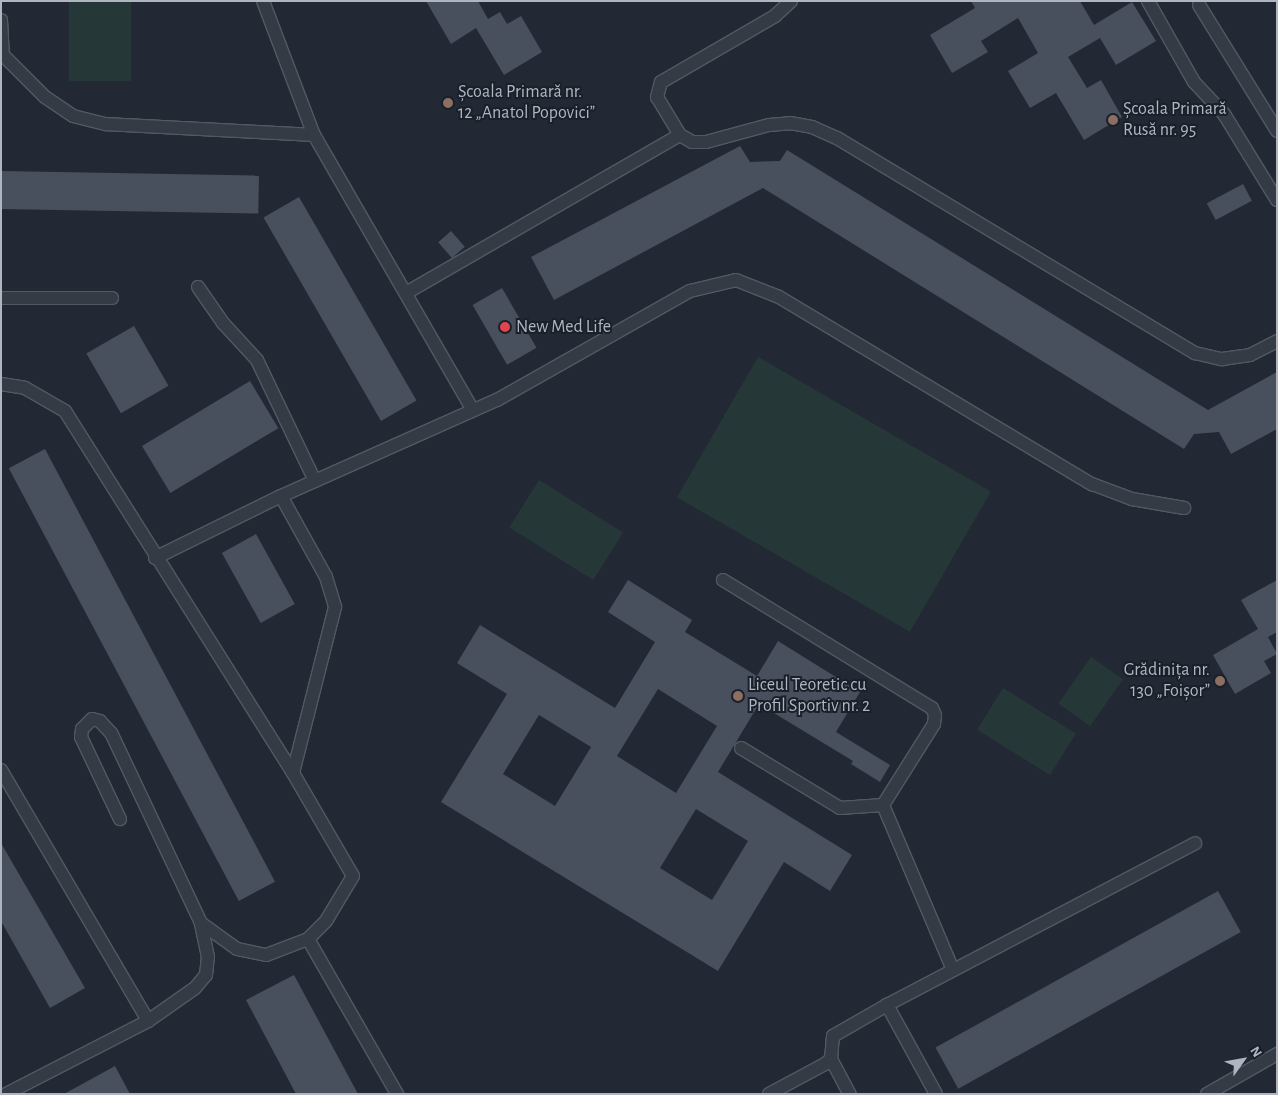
<!DOCTYPE html>
<meta charset="utf-8">
<style>
body{margin:0}
#map{position:relative;width:1278px;height:1095px;overflow:hidden;background:#222934;font-family:"Alegreya Sans",sans-serif}
div>[style]{position:absolute}
.green>*{inset:0;background:#263737;transform-origin:0 0}
.building>*{inset:0;background:#48505e;transform-origin:0 0}
.roads{filter:drop-shadow(1px 0 #525963) drop-shadow(-1px 0 #525963) drop-shadow(0 1px #525963) drop-shadow(0 -1px #525963)}
.lane>*{height:12px;margin:-6px;padding:0 6px;transform-origin:6px;border-radius:6px;background:#353b45}
.dots>*{width:14px;height:14px;translate:-50% -50%;box-sizing:border-box;border:2px solid #1a2029;border-radius:50%}
span{translate:-50% -50%;white-space:nowrap;text-align:center;line-height:1.15;-webkit-text-stroke:4px #1a2029;paint-order:stroke}
.poi-label{font-size:18px;color:#afb6c2}
.left{translate:0 -50%;text-align:left}
.right{translate:-100% -50%;text-align:right}
.frame{position:absolute;inset:0;border:2px solid #afb6c2;pointer-events:none}
.north{position:absolute;left:1218px;top:1035px;width:50px;height:50px;-webkit-text-stroke:4px #1a2029;paint-order:stroke;rotate:58deg;font-size:14px;font-weight:700;line-height:20px;text-align:center;color:#afb6c2}
.north::after{content:'';display:block;margin:auto;width:18px;height:22px;background:#afb6c2;clip-path:polygon(50% 0,100% 100%,50% 72%,0 100%)}
</style>
<div id="map">
<div class="green">
<div style="left:69px;top:1px;width:62px;height:80px"></div>
<div style="left:758px;top:357px;width:269px;height:162px;rotate:30deg"></div>
<div style="left:539px;top:480px;width:99px;height:56px;rotate:32deg"></div>
<div style="left:1091px;top:657px;width:39px;height:57px;rotate:35deg"></div>
<div style="left:1003px;top:688px;width:86px;height:49px;rotate:32deg"></div>
</div>
<div class="building">
<div style="clip-path:polygon(426px 1px,478px 1px,488px 19px,500px 12px,507px 24px,521px 16px,542px 52px,504px 75px,476px 28px,451px 44px)"></div>
<div style="clip-path:polygon(971px 1px,1080px 1px,1094px 25px,1132px 2px,1156px 41px,1116px 65px,1100px 38px,1068px 57px,1087px 88px,1101px 80px,1122px 117px,1084px 140px,1056px 93px,1030px 108px,1008px 71px,1038px 53px,1018px 18px,981px 41px,988px 52px,952px 73px,930px 35px,975px 8px)"></div>
<div style="clip-path:polygon(740px 146px,750px 162px,780px 161px,787px 150px,1208px 410px,1277px 372px,1277px 429px,1231px 454px,1219px 432px,1194px 434px,1184px 449px,763px 188px,554px 300px,531px 257px)"></div>
<div style="left:1px;top:171px;width:258px;height:38px;rotate:1deg"></div>
<div style="left:1243px;top:184px;width:19px;height:41px;rotate:62deg"></div>
<div style="left:299px;top:197px;width:235px;height:41px;rotate:60deg"></div>
<div style="left:451px;top:231px;width:21px;height:17px;rotate:49deg"></div>
<div style="left:502px;top:288px;width:69px;height:34px;rotate:60deg"></div>
<div style="left:134px;top:326px;width:69px;height:55px;rotate:60deg"></div>
<div style="left:250px;top:381px;width:55px;height:126px;rotate:59deg"></div>
<div style="left:45px;top:449px;width:490px;height:41px;rotate:62deg"></div>
<div style="left:256px;top:534px;width:80px;height:39px;rotate:61deg"></div>
<div style="clip-path:polygon(evenodd,628px 580px,692px 620px,685px 632px,757px 676px,778px 641px,860px 692px,836px 732px,890px 765px,880px 782px,851px 764px,853px 761px,759px 704px,718px 772px,852px 855px,830px 891px,784px 862px,718px 971px,441px 802px,507px 694px,457px 663px,480px 625px,615px 708px,655px 642px,608px 612px,628px 580px,658px 689px,717px 726px,676px 793px,617px 756px,658px 689px,628px 580px,539px 715px,591px 747px,555px 806px,503px 774px,539px 715px,628px 580px,696px 809px,748px 841px,712px 900px,660px 868px,696px 809px)"></div>
<div style="clip-path:polygon(1277px 580px,1277px 632px,1268px 637px,1277px 654px,1264px 661px,1271px 673px,1235px 694px,1213px 655px,1258px 629px,1241px 600px)"></div>
<div style="clip-path:polygon(1px 843px,85px 988px,50px 1008px,1px 921px)"></div>
<div style="left:1218px;top:891px;width:47px;height:323px;rotate:61deg"></div>
<div style="clip-path:polygon(294px 975px,358px 1094px,296px 1094px,246px 1000px)"></div>
<div style="clip-path:polygon(115px 1066px,130px 1094px,64px 1094px)"></div>
</div>
<div class="roads">
<div class="lane">
<div style="left:263px;top:1px;width:143px;rotate:69.2deg"></div>
<div style="left:314px;top:135px;width:318px;rotate:60deg"></div>
<div style="left:791px;top:1px;width:22px;rotate:137deg"></div>
<div style="left:775px;top:16px;width:132px;rotate:149.9deg"></div>
<div style="left:661px;top:82px;width:16px;rotate:105deg"></div>
<div style="left:657px;top:97px;width:44px;rotate:58.8deg"></div>
<div style="left:680px;top:135px;width:14px;rotate:30deg"></div>
<div style="left:692px;top:142px;width:14px"></div>
<div style="left:706px;top:142px;width:65px;rotate:-15.1deg"></div>
<div style="left:769px;top:125px;width:21px;rotate:-5deg"></div>
<div style="left:790px;top:123px;width:22px;rotate:10deg"></div>
<div style="left:812px;top:127px;width:27px;rotate:24deg"></div>
<div style="left:837px;top:138px;width:418px;rotate:31deg"></div>
<div style="left:1195px;top:353px;width:28px;rotate:13deg"></div>
<div style="left:1222px;top:359px;width:28px;rotate:-8deg"></div>
<div style="left:1250px;top:355px;width:30px;rotate:-27deg"></div>
<div style="left:1148px;top:1px;width:93px;rotate:60.4deg"></div>
<div style="left:1194px;top:82px;width:44px;rotate:46.8deg"></div>
<div style="left:1224px;top:114px;width:101px;rotate:58.4deg"></div>
<div style="left:1199px;top:5px;width:148px;rotate:58.2deg"></div>
<div style="left:1px;top:20px;width:35px;rotate:87deg"></div>
<div style="left:3px;top:55px;width:59px;rotate:45deg"></div>
<div style="left:45px;top:97px;width:34px;rotate:34deg"></div>
<div style="left:73px;top:116px;width:34px;rotate:14deg"></div>
<div style="left:106px;top:124px;width:208px;rotate:3deg"></div>
<div style="left:198px;top:287px;width:44px;rotate:55.2deg"></div>
<div style="left:223px;top:323px;width:50px;rotate:47.4deg"></div>
<div style="left:257px;top:360px;width:134px;rotate:64.4deg"></div>
<div style="left:406px;top:293px;width:316px;rotate:-30deg"></div>
<div style="left:1px;top:298px;width:111px"></div>
<div style="left:1px;top:384px;width:24px;rotate:9deg"></div>
<div style="left:25px;top:388px;width:46px;rotate:29.9deg"></div>
<div style="left:65px;top:411px;width:428px;rotate:57.8deg"></div>
<div style="left:293px;top:773px;width:119px;rotate:59.8deg"></div>
<div style="left:353px;top:876px;width:52px;rotate:121deg"></div>
<div style="left:326px;top:921px;width:25px;rotate:135deg"></div>
<div style="left:308px;top:939px;width:45px;rotate:159.1deg"></div>
<div style="left:266px;top:955px;width:30px;rotate:-168deg"></div>
<div style="left:237px;top:949px;width:44px;rotate:-144.2deg"></div>
<div style="left:281px;top:496px;width:93px;rotate:60.9deg"></div>
<div style="left:326px;top:577px;width:31px;rotate:73deg"></div>
<div style="left:335px;top:607px;width:171px;rotate:104.2deg"></div>
<div style="left:155px;top:558px;width:140px;rotate:-26.2deg"></div>
<div style="left:281px;top:496px;width:236px;rotate:-24deg"></div>
<div style="left:497px;top:400px;width:222px;rotate:-29.5deg"></div>
<div style="left:690px;top:291px;width:47px;rotate:-13.4deg"></div>
<div style="left:736px;top:280px;width:46px;rotate:21.6deg"></div>
<div style="left:779px;top:297px;width:365px;rotate:30.9deg"></div>
<div style="left:1092px;top:484px;width:43px;rotate:20.6deg"></div>
<div style="left:1132px;top:499px;width:53px;rotate:9.8deg"></div>
<div style="left:723px;top:580px;width:245px;rotate:31.5deg"></div>
<div style="left:932px;top:708px;width:8px;rotate:67deg"></div>
<div style="left:935px;top:715px;width:9px;rotate:96deg"></div>
<div style="left:934px;top:724px;width:96px;rotate:122.2deg"></div>
<div style="left:741px;top:748px;width:116px;rotate:31.2deg"></div>
<div style="left:840px;top:808px;width:43px;rotate:-4deg"></div>
<div style="left:1px;top:770px;width:291px;rotate:59.6deg"></div>
<div style="left:148px;top:1021px;width:57px;rotate:-35.1deg"></div>
<div style="left:195px;top:988px;width:17px;rotate:-50deg"></div>
<div style="left:206px;top:975px;width:18px;rotate:-84deg"></div>
<div style="left:208px;top:957px;width:35px;rotate:-102deg"></div>
<div style="left:201px;top:923px;width:210px;rotate:-115.3deg"></div>
<div style="left:111px;top:733px;width:16px;rotate:-133deg"></div>
<div style="left:100px;top:721px;width:8px;rotate:-166deg"></div>
<div style="left:92px;top:719px;width:14px;rotate:135deg"></div>
<div style="left:82px;top:729px;width:8px;rotate:97deg"></div>
<div style="left:81px;top:737px;width:91px;rotate:64.6deg"></div>
<div style="left:883px;top:805px;width:179px;rotate:67deg"></div>
<div style="left:308px;top:939px;width:179px;rotate:60.1deg"></div>
<div style="left:831px;top:1059px;width:40px;rotate:62deg"></div>
<div style="left:6px;top:1094px;width:160px;rotate:-27.2deg"></div>
<div style="left:769px;top:1094px;width:64px;rotate:-28.2deg"></div>
<div style="left:825px;top:1064px;width:8px;rotate:-40deg"></div>
<div style="left:831px;top:1059px;width:23px;rotate:-85deg"></div>
<div style="left:833px;top:1036px;width:62px;rotate:-29.9deg"></div>
<div style="left:936px;top:1094px;width:102px;rotate:-118.8deg"></div>
<div style="left:887px;top:1005px;width:348px;rotate:-27.7deg"></div>
<div style="left:1207px;top:1094px;width:81px;rotate:-29.7deg"></div>
</div>
</div>
<div class="dots">
<div style="left:448px;top:103px;background:#8d6e63"></div>
<div style="left:1113px;top:120px;background:#8d6e63"></div>
<div style="left:505px;top:327px;background:#e0444e"></div>
<div style="left:1220px;top:681px;background:#8d6e63"></div>
<div style="left:738px;top:696px;background:#8d6e63"></div>
</div>
<div class="poi-label">
<span class="left" style="left:458px;top:103px">Școala Primară nr.<br>12 „Anatol Popovici”</span>
<span class="left" style="left:1123px;top:120px">Școala Primară<br>Rusă nr. 95</span>
<span class="left" style="left:516px;top:327px">New Med Life</span>
<span class="right" style="left:1210px;top:681px">Grădinița nr.<br>130 „Foișor”</span>
<span class="left" style="left:748px;top:696px">Liceul Teoretic cu<br>Profil Sportiv nr. 2</span>
</div>
<div class="frame"></div>
<div class="north">N</div>
</div>
